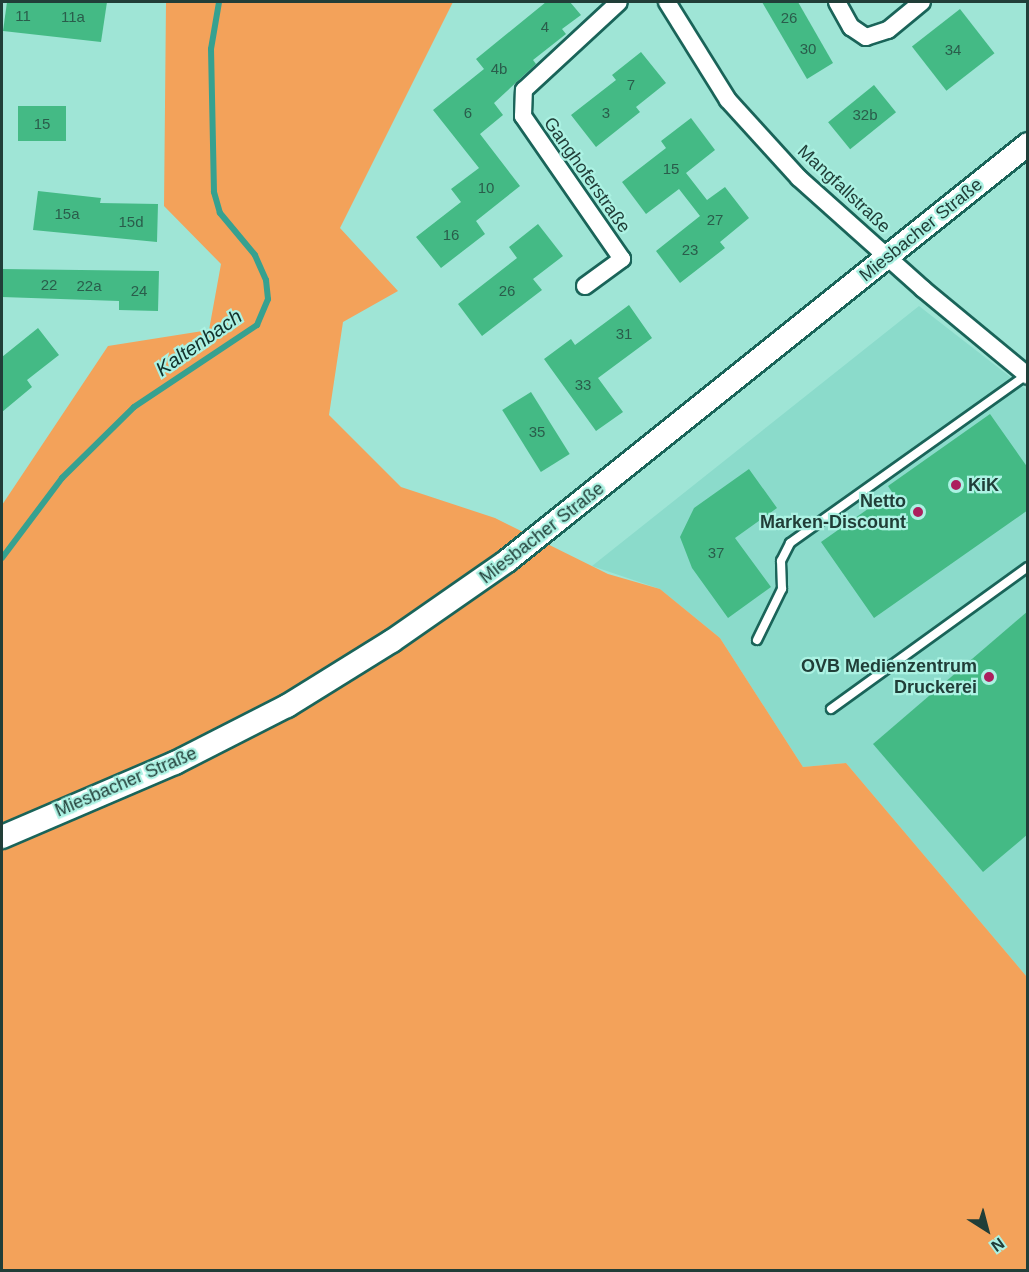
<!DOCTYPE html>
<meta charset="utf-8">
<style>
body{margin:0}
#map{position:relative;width:1029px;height:1272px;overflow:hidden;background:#9fe5d6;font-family:Helvetica,sans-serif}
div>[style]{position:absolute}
.built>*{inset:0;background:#8bdbcb}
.green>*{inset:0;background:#f3a25a}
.stream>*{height:6px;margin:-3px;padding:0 3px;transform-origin:3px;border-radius:3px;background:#36a190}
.building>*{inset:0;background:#44ba85;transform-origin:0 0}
.roads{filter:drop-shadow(2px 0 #1a6459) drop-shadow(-2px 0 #1a6459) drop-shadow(0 2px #1a6459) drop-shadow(0 -2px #1a6459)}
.service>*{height:8px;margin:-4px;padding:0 4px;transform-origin:4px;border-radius:4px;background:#fff}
.minor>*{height:16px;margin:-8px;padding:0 8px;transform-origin:8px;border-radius:8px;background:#fff}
.secondary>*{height:22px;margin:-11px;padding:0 11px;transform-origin:11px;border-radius:11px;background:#fff}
.dots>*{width:16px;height:16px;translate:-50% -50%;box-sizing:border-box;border:3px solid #acf2e3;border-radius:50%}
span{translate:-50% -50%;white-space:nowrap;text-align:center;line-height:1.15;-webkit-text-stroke:4.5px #acf2e3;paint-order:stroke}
.number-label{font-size:15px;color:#2a5d4b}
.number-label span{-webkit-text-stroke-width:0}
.street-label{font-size:18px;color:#213e38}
.poi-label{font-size:18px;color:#213e38;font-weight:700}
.left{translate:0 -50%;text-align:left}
.right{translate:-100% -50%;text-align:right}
.water-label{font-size:20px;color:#11312b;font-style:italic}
.frame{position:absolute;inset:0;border:3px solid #213e38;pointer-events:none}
.north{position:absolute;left:957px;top:1200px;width:60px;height:60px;-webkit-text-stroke:4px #acf2e3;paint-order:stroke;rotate:144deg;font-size:16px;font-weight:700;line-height:24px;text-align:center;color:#213e38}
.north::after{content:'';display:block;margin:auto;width:21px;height:27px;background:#213e38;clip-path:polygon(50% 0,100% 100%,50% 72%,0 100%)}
</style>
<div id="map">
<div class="built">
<div style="clip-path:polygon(919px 306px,1027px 390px,1027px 977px,846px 763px,803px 767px,720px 638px,660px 589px,592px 566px)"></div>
</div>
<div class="green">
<div style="clip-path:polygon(166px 2px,453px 2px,340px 228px,398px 291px,343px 322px,329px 415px,401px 487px,495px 518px,608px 574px,660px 589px,720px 638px,803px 767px,846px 763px,1027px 977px,1027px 1270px,2px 1270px,2px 505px,108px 346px,209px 330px,221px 264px,164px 206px)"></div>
</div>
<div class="stream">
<div style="left:2px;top:558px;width:100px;rotate:-53.1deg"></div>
<div style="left:62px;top:478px;width:101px;rotate:-44.6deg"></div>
<div style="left:134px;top:407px;width:148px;rotate:-33.7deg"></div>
<div style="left:257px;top:325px;width:28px;rotate:-67deg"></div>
<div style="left:268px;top:299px;width:19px;rotate:-96deg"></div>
<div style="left:266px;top:280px;width:27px;rotate:-114deg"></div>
<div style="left:255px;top:255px;width:55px;rotate:-129.8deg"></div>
<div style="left:220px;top:213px;width:22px;rotate:-106deg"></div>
<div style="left:214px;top:192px;width:143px;rotate:-91.2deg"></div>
<div style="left:211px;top:49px;width:48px;rotate:-80.3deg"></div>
</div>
<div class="building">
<div style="clip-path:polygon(7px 2px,107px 2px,101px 42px,3px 31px)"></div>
<div style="clip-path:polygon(546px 2px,570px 2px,581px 15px,562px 29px,566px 34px,533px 60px,536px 64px,494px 103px,503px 115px,480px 134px,520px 186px,476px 221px,485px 234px,441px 268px,416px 237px,461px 202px,451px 189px,479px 168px,433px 110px,484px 69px,476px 59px)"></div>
<div style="clip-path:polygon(762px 2px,798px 2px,833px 63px,807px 79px)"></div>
<div style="left:960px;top:9px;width:56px;height:61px;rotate:52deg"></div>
<div style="clip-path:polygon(641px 52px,666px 83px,636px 107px,640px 112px,596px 147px,571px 115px,616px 80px,612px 75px)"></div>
<div style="left:874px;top:85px;width:35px;height:59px;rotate:51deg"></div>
<div style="left:18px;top:106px;width:48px;height:35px"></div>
<div style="clip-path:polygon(691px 118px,715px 150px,686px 173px,707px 200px,725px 187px,749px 218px,720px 242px,725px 248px,680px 283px,656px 251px,700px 216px,679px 189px,646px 214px,622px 182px,666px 148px,661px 141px)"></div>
<div style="clip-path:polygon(38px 191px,101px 198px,100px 203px,158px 204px,157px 242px,33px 230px)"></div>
<div style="clip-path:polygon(538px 224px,563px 256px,533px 279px,542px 290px,482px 336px,458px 304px,517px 258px,509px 247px)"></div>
<div style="clip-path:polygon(2px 269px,159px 271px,158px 311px,119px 310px,119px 301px,2px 297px)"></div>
<div style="clip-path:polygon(629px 305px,652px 338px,598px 378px,623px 412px,596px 431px,544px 359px,571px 339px,575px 345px)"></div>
<div style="clip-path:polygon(38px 328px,59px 355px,27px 380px,32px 387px,2px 412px,2px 357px)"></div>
<div style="left:531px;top:392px;width:73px;height:34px;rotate:58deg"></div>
<div style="clip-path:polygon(990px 414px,1028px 468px,1028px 510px,874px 618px,821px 542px,892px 492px,888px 486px)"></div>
<div style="clip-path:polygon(749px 469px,777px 508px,735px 538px,771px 587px,728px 618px,692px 568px,680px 537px,694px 508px)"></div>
<div style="clip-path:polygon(1028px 611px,1028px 834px,983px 872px,873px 744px)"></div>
</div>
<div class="roads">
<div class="service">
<div style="left:757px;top:640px;width:57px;rotate:-63.9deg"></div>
<div style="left:782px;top:589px;width:28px;rotate:-92deg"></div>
<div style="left:781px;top:561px;width:20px;rotate:-63deg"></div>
<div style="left:790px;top:543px;width:290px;rotate:-35.4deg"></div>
<div style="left:831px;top:709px;width:243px;rotate:-35.8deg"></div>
</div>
<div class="minor">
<div style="left:667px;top:2px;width:115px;rotate:58.1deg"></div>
<div style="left:728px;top:100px;width:105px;rotate:47.7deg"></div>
<div style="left:799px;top:178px;width:166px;rotate:41.8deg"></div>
<div style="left:923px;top:289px;width:136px;rotate:39.6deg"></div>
<div style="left:837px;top:2px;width:29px;rotate:61deg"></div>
<div style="left:851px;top:27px;width:18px;rotate:34deg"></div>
<div style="left:866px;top:37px;width:23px;rotate:-18deg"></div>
<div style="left:888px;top:30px;width:44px;rotate:-39.5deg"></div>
<div style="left:585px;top:286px;width:46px;rotate:-36.1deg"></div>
<div style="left:622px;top:259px;width:174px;rotate:-124.7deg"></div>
<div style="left:523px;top:116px;width:26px;rotate:-88deg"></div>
<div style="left:524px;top:90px;width:129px;rotate:-42.8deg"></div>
</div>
<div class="secondary">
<div style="left:2px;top:837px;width:188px;rotate:-23.2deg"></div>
<div style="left:175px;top:763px;width:126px;rotate:-27deg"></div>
<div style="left:287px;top:706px;width:123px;rotate:-31.8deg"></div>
<div style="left:392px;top:641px;width:140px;rotate:-34.8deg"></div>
<div style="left:507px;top:561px;width:667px;rotate:-38.67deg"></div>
</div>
</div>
<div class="dots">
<div style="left:956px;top:485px;background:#ac1f5d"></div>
<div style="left:918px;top:512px;background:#ac1f5d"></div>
<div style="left:989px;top:677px;background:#ac1f5d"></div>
</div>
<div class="number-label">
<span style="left:23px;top:16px">11</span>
<span style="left:73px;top:17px">11a</span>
<span style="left:789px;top:18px">26</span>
<span style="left:545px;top:27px">4</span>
<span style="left:808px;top:49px">30</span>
<span style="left:953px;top:50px">34</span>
<span style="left:499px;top:69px">4b</span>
<span style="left:631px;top:85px">7</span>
<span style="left:468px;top:113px">6</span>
<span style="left:606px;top:113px">3</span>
<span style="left:865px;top:115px">32b</span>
<span style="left:42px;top:124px">15</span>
<span style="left:671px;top:169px">15</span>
<span style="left:486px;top:188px">10</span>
<span style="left:67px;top:214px">15a</span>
<span style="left:715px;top:220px">27</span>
<span style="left:131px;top:222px">15d</span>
<span style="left:451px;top:235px">16</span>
<span style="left:690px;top:250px">23</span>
<span style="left:49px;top:285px">22</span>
<span style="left:89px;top:286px">22a</span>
<span style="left:139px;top:291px">24</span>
<span style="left:507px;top:291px">26</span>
<span style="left:624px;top:334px">31</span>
<span style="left:583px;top:385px">33</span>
<span style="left:537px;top:432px">35</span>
<span style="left:716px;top:553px">37</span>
</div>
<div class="street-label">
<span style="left:587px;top:175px;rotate:55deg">Ganghoferstraße</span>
<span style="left:844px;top:189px;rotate:43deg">Mangfallstraße</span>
<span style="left:921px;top:230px;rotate:-39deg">Miesbacher Straße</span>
<span style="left:542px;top:533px;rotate:-38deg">Miesbacher Straße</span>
<span style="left:126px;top:782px;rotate:-23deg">Miesbacher Straße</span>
</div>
<div class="poi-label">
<span class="left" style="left:968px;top:485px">KiK</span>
<span class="right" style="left:906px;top:512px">Netto<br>Marken-Discount</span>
<span class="right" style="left:977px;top:677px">OVB Medienzentrum<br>Druckerei</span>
</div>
<div class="water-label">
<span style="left:199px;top:343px;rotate:-35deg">Kaltenbach</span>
</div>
<div class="frame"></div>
<div class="north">N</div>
</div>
